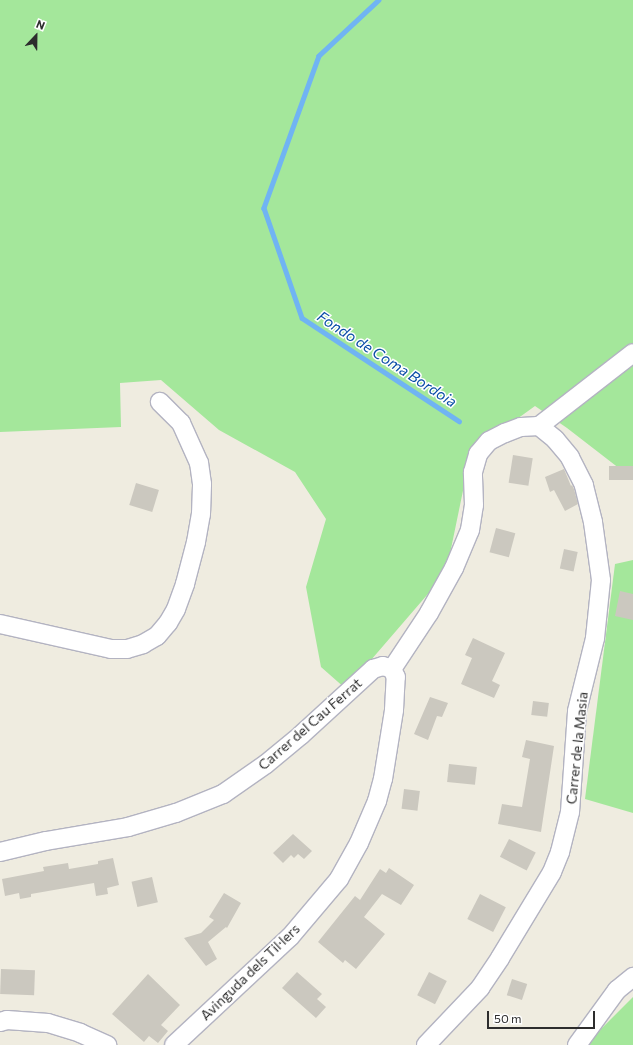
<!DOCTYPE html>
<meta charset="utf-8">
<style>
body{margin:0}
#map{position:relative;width:633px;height:1045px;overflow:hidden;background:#efece0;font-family:Commissioner,sans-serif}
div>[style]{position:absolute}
.green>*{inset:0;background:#a4e79b}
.stream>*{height:4.5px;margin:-2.25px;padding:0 2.25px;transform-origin:2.25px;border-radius:2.25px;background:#70b4f3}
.building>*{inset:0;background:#cbc8bf;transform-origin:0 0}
.roads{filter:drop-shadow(1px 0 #b3b3c1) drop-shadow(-1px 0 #b3b3c1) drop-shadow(0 1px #b3b3c1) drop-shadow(0 -1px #b3b3c1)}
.minor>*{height:18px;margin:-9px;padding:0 9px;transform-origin:9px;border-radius:9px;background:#fff}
span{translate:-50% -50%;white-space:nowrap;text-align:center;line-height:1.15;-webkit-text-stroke:3px #fff;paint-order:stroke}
.street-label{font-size:14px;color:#2d2d2d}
.water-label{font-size:15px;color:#094da6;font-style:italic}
.north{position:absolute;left:16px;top:16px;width:40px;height:40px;-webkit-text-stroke:3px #fff;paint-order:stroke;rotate:22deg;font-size:11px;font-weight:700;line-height:16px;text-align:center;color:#2d2d2d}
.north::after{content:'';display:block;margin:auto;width:14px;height:18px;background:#2d2d2d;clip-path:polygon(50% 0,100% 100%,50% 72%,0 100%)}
.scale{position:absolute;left:487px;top:1011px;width:108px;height:18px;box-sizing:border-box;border:2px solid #2d2d2d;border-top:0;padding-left:5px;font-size:12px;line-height:14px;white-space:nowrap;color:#2d2d2d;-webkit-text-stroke:3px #fff;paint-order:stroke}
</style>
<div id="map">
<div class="green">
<div style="clip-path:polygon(0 0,633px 0,633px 479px,567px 428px,535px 406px,471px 452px,446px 573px,346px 689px,321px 667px,306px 587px,326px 519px,295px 472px,219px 430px,161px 380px,120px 383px,121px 427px,0 432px)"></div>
<div style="clip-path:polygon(633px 560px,633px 813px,585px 799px,615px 564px)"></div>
<div style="clip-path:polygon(633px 997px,633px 1045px,588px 1045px,601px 1029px)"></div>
</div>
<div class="stream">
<div style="left:379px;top:0;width:82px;rotate:137deg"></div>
<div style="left:319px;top:56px;width:162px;rotate:109.9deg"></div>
<div style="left:264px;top:208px;width:116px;rotate:70.9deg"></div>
<div style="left:302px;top:318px;width:188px;rotate:33.3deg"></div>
</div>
<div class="building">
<div style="left:513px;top:455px;width:20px;height:28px;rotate:9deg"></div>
<div style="left:633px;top:466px;width:14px;height:24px;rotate:90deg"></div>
<div style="clip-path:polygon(564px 469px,571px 486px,572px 485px,574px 489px,578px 504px,565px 511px,554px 490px,550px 492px,545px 477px)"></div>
<div style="left:136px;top:483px;width:24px;height:23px;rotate:17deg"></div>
<div style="left:496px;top:528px;width:20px;height:25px;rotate:15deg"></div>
<div style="left:564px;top:549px;width:14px;height:20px;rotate:12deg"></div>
<div style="clip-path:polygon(620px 591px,633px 594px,633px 620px,615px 616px)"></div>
<div style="clip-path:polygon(473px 638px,505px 653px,492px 681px,500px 685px,494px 698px,461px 684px,472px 658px,465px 655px)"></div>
<div style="clip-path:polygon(430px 697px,448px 703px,442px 717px,437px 716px,428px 740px,414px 734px)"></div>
<div style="left:533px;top:701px;width:16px;height:14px;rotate:7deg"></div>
<div style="clip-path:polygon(526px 740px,554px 746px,541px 832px,498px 824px,502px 804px,522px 807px,530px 759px,522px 757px)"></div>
<div style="left:449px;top:764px;width:28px;height:18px;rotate:6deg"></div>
<div style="left:404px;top:789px;width:16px;height:20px;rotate:7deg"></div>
<div style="clip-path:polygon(293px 834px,312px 851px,304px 859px,298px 854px,294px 858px,291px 855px,283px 863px,273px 853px)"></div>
<div style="left:509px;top:839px;width:30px;height:20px;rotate:27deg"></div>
<div style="clip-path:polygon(113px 858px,119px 885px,107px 888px,108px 894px,96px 896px,94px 883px,31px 894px,31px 897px,20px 899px,19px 893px,5px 896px,2px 879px,44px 871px,43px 867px,68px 863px,69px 869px,98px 864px,98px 861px)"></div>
<div style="clip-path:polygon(389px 868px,414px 885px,401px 905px,382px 894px,364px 917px,385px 934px,356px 969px,345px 960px,343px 963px,318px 942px,355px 896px,360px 900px,380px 869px,386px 873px)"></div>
<div style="left:152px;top:877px;width:26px;height:21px;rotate:77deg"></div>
<div style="clip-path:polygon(224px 893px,241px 903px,227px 928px,226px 927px,208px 942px,217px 959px,206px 966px,184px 938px,201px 933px,214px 920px,209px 917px)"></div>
<div style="left:480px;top:894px;width:29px;height:28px;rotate:27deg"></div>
<div style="left:1px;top:969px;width:34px;height:25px;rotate:2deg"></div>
<div style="clip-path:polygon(297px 972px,322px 994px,317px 999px,326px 1007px,316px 1018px,282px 988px)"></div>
<div style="left:429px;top:972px;width:20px;height:26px;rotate:27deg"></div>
<div style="clip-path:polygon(148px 974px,180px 1005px,161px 1025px,168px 1031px,158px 1043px,149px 1036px,144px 1042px,112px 1014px)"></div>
<div style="left:512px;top:979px;width:16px;height:17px;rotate:18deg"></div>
</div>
<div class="roads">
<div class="minor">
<div style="left:539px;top:426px;width:119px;rotate:-37.8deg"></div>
<div style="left:0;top:624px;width:114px;rotate:12.7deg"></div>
<div style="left:111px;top:649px;width:16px"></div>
<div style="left:127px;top:649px;width:17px;rotate:-17deg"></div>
<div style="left:143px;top:644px;width:16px;rotate:-30deg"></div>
<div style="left:157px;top:636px;width:17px;rotate:-50deg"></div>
<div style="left:168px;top:623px;width:16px;rotate:-60deg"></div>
<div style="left:176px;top:609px;width:27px;rotate:-70deg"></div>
<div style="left:185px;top:584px;width:43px;rotate:-75.3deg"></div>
<div style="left:196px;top:542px;width:28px;rotate:-80deg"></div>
<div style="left:201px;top:514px;width:30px;rotate:-88deg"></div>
<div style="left:202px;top:484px;width:21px;rotate:-98deg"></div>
<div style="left:199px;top:463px;width:44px;rotate:-114.2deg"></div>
<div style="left:181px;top:423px;width:30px;rotate:-135deg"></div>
<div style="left:0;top:852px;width:47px;rotate:-13.4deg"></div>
<div style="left:46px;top:841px;width:83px;rotate:-9.7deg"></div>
<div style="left:128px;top:827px;width:50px;rotate:-16.3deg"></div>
<div style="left:176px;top:813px;width:51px;rotate:-22deg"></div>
<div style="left:223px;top:794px;width:52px;rotate:-34.9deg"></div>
<div style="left:266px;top:764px;width:45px;rotate:-39.6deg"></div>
<div style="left:301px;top:735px;width:98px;rotate:-42.5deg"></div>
<div style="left:373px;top:669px;width:10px;rotate:-17deg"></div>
<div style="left:383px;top:666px;width:9px;rotate:18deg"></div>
<div style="left:0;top:1022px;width:7px;rotate:-16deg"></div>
<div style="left:7px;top:1020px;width:41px;rotate:4.2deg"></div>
<div style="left:48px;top:1023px;width:34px;rotate:17deg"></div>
<div style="left:80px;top:1033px;width:30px;rotate:24deg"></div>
<div style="left:174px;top:1045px;width:158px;rotate:-43deg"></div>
<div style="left:290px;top:937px;width:76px;rotate:-49.8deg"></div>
<div style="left:339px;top:879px;width:41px;rotate:-60.9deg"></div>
<div style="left:359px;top:843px;width:46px;rotate:-66.8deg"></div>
<div style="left:377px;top:801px;width:23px;rotate:-75deg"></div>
<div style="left:383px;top:779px;width:70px;rotate:-80.9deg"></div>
<div style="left:394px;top:710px;width:33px;rotate:-87deg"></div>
<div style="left:396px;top:677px;width:9px;rotate:-117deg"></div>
<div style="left:392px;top:669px;width:67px;rotate:-56.5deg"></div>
<div style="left:429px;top:613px;width:51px;rotate:-60.9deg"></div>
<div style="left:454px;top:568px;width:41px;rotate:-67.2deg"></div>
<div style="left:470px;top:530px;width:25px;rotate:-81deg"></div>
<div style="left:474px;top:505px;width:33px;rotate:-92deg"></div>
<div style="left:473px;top:472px;width:19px;rotate:-74deg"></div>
<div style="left:478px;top:454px;width:17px;rotate:-50deg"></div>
<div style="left:489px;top:441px;width:18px;rotate:-27deg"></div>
<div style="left:505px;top:433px;width:17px;rotate:-21deg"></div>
<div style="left:521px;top:427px;width:18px;rotate:-3deg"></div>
<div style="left:426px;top:1045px;width:79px;rotate:-46.5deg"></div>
<div style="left:480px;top:988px;width:36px;rotate:-56deg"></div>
<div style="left:500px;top:958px;width:100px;rotate:-58.8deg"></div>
<div style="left:552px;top:872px;width:22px;rotate:-68deg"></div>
<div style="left:560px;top:852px;width:41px;rotate:-76deg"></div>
<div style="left:570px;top:812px;width:101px;rotate:-86deg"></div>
<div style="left:577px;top:711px;width:75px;rotate:-76.1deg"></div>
<div style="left:595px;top:638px;width:58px;rotate:-84.1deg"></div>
<div style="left:601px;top:580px;width:59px;rotate:-97.9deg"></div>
<div style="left:593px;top:522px;width:38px;rotate:-104deg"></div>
<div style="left:584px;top:485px;width:31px;rotate:-117deg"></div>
<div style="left:570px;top:457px;width:23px;rotate:-130deg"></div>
<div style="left:555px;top:439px;width:21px;rotate:-141deg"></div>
<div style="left:577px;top:1045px;width:68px;rotate:-54deg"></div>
<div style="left:617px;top:990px;width:21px;rotate:-39deg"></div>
</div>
</div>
<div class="street-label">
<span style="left:310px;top:724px;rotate:-41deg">Carrer del Cau Ferrat</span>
<span style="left:577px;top:748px;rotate:-84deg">Carrer de la Masia</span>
<span style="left:250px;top:972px;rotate:-44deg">Avinguda dels Til·lers</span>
</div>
<div class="water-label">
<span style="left:387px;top:359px;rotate:33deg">Fondo de Coma Bordoia</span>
</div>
<div class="north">N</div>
<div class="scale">50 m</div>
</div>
